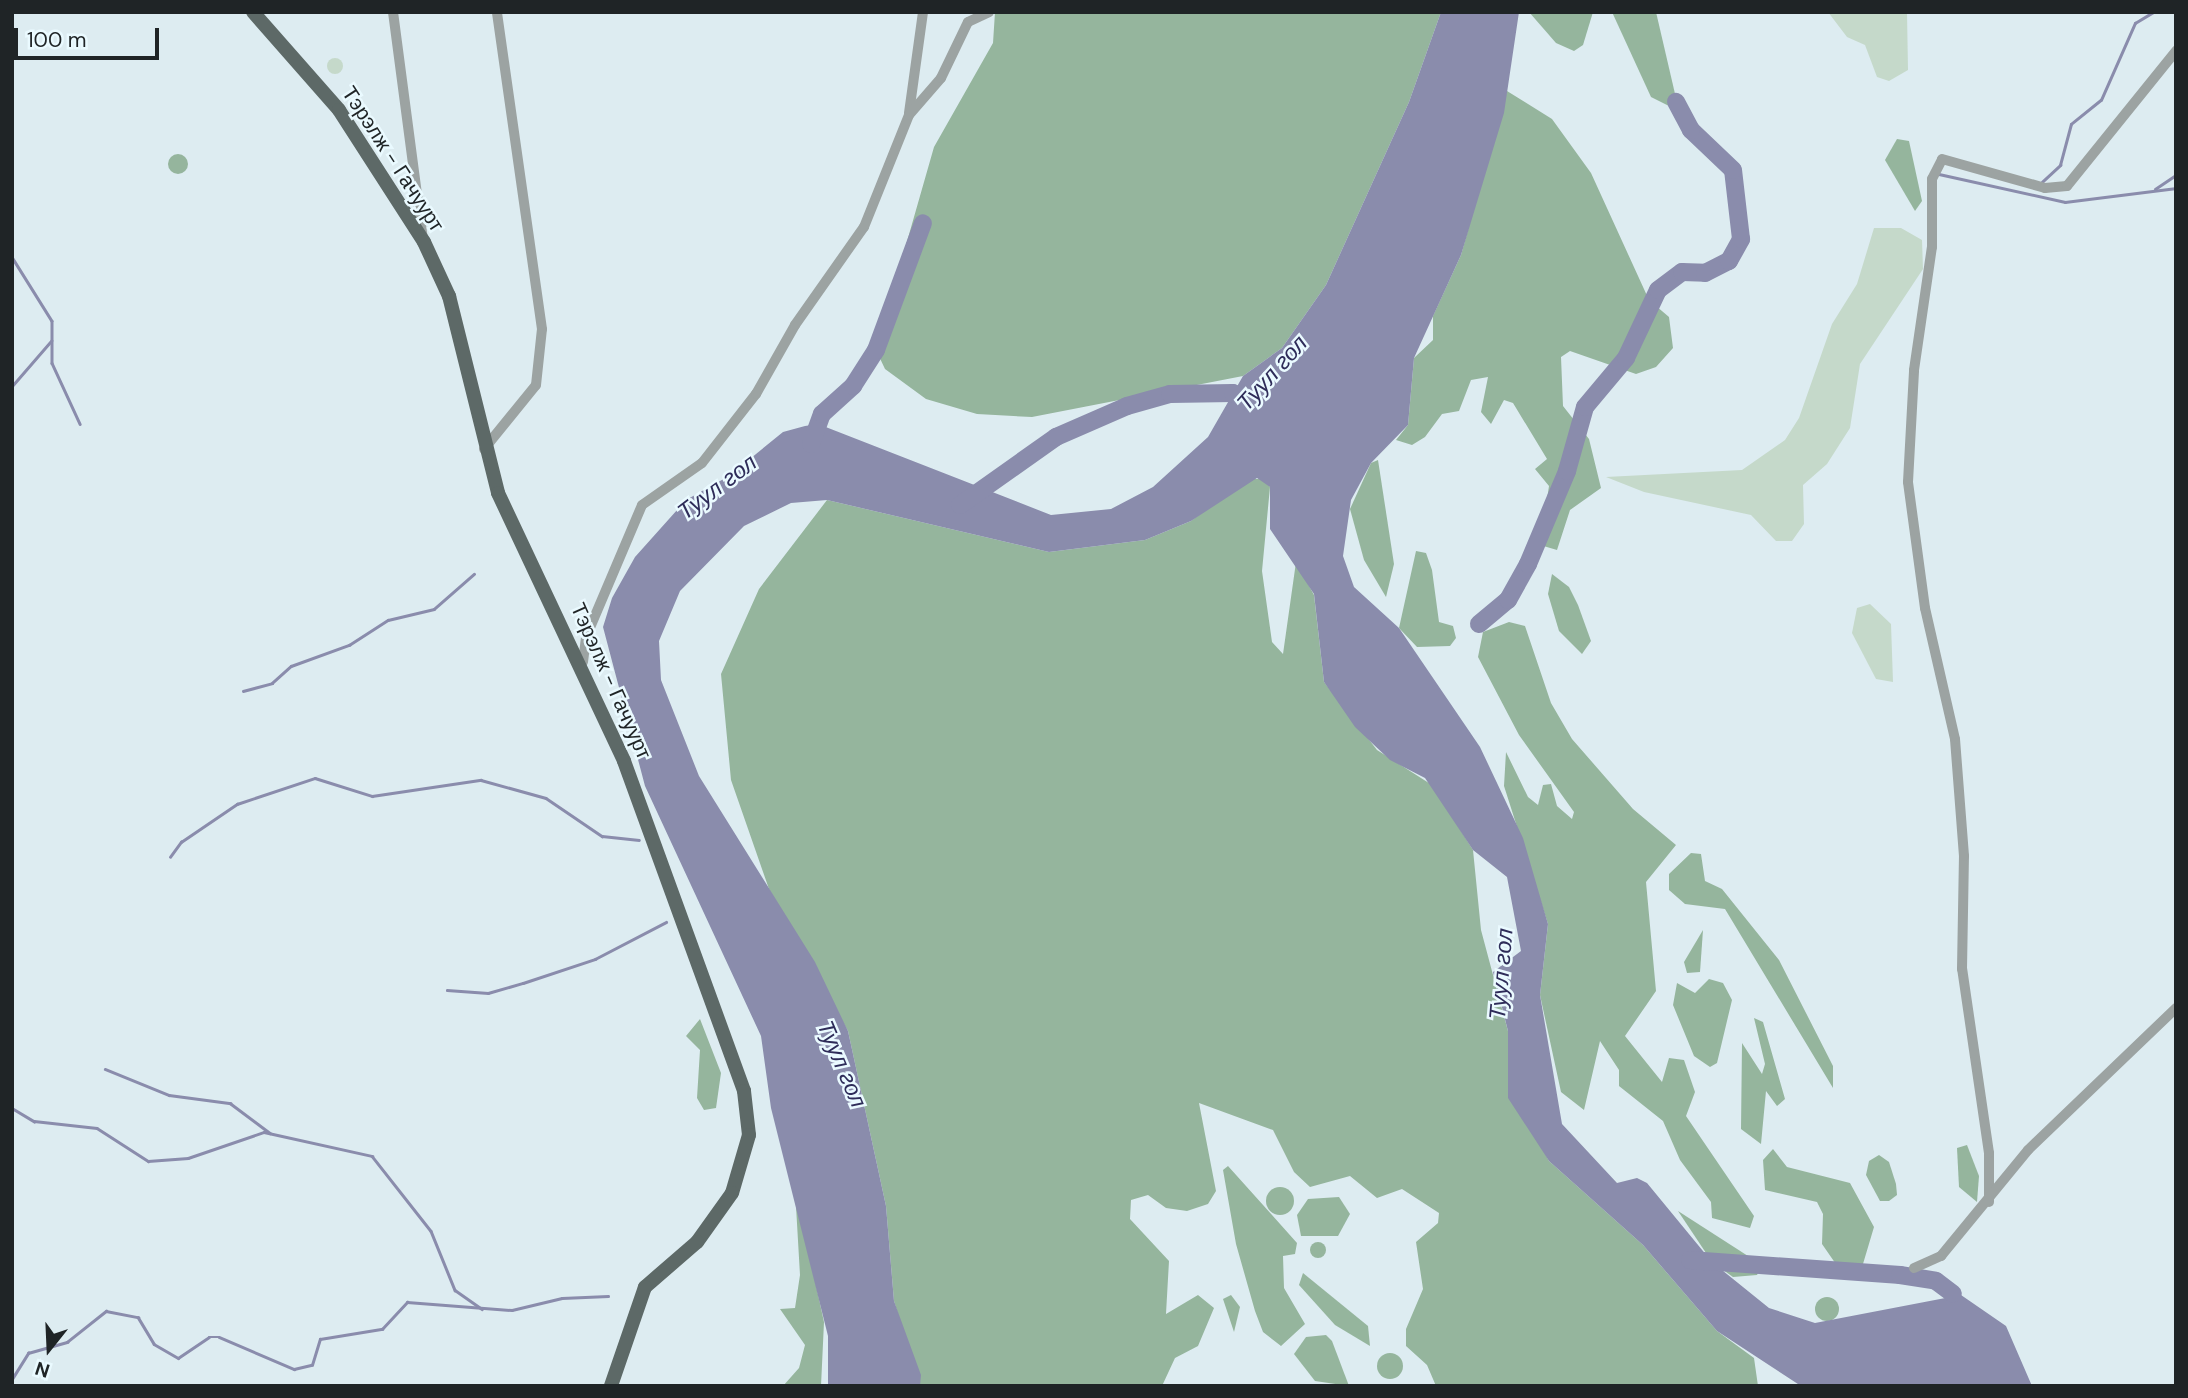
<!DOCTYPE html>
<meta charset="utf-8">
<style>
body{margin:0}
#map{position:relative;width:2188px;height:1398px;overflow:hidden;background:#ddecf1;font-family:"DM Sans",sans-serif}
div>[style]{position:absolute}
.green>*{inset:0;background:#c5d9ca}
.round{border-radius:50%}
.forest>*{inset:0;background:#95b59d}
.water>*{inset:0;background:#8a8cac}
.stream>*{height:2.5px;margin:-1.25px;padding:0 1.25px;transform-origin:1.25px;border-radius:1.25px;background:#8a8cac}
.river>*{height:18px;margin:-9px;padding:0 9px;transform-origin:9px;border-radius:9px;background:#8a8cac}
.minor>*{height:10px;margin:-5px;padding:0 5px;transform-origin:5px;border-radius:5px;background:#9ca3a2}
.major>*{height:14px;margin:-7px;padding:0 7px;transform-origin:7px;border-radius:7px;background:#5d6967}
span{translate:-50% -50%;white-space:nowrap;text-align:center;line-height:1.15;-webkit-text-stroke:5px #eafaff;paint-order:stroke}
.street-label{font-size:21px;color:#1f2426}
.water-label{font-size:23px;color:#2e2c59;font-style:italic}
.frame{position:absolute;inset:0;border:14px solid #1f2426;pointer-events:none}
.north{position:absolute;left:14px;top:1314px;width:70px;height:70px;-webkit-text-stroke:5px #eafaff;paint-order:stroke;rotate:198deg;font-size:19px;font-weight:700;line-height:28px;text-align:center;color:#1f2426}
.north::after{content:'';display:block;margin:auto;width:24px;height:32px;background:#1f2426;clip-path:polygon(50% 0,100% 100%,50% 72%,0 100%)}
.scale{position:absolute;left:14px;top:28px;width:145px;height:32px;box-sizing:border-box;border:4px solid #1f2426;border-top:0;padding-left:9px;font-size:21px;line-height:24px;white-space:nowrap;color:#1f2426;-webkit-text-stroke:5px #eafaff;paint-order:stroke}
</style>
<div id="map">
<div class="green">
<div style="clip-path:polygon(1828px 12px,1907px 12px,1908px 70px,1889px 81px,1877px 77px,1865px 45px,1847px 37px)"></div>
<div class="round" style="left:327px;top:58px;width:16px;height:16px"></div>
<div style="clip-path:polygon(1874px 228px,1901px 228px,1922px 240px,1923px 269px,1860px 364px,1850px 428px,1827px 464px,1803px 485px,1804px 524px,1792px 541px,1776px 541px,1751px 515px,1644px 492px,1606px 477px,1742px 470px,1785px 440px,1799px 418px,1832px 324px,1857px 284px)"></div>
<div style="clip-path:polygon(1870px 604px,1891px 624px,1893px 682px,1876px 679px,1852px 633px,1857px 608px)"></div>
</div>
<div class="forest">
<div style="clip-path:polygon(995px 12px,1441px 12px,1409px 102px,1326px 285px,1282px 348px,1243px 376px,1032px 417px,977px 414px,926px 399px,885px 369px,876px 350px,934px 147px,993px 43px)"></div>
<div style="clip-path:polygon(1529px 12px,1593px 12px,1583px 45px,1574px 51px,1556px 43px)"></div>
<div style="clip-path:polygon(1612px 12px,1656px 12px,1679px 111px,1651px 97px)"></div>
<div style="clip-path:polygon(1507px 91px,1552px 119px,1591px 173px,1649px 300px,1669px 317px,1673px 348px,1656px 367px,1636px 374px,1570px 351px,1561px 357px,1563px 406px,1589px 439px,1601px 488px,1570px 510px,1557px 550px,1540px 545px,1549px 486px,1535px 469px,1547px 459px,1513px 403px,1504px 400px,1491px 424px,1481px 412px,1488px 377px,1471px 380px,1459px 411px,1442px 414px,1425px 437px,1412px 445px,1396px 440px,1408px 425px,1414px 358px,1433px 340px,1433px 316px,1461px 255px)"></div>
<div style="clip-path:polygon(1897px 139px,1909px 141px,1922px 201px,1915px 211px,1885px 160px)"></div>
<div class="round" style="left:168px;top:154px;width:20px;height:20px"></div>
<div style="clip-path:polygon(1378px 460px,1394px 564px,1386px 597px,1364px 560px,1350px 509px,1371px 463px)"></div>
<div style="clip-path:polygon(1247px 479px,1264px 479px,1270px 487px,1262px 571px,1272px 642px,1283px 654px,1296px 562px,1314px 595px,1324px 682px,1377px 750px,1432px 785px,1473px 850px,1481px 930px,1508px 1031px,1508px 1084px,1549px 1161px,1643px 1245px,1717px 1331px,1754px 1358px,1758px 1386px,1436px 1386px,1427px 1365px,1406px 1346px,1406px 1329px,1423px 1289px,1416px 1242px,1438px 1223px,1439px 1213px,1402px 1189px,1377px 1198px,1350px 1176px,1310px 1187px,1294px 1172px,1273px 1130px,1199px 1103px,1216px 1191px,1208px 1204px,1187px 1211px,1166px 1208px,1148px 1195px,1131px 1200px,1130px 1219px,1169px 1261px,1166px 1314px,1198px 1295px,1214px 1308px,1198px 1346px,1175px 1358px,1162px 1386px,920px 1386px,894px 1301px,886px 1206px,848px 1031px,769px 889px,731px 780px,721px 674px,759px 589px,827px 500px,1049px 552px,1145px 540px,1191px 521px)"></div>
<div style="clip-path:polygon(1416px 551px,1426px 553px,1432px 570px,1439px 622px,1453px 626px,1456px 638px,1450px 646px,1417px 647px,1399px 628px)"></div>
<div style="clip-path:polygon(1552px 574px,1569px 587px,1578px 605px,1591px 641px,1582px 654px,1559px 631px,1548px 594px)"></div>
<div style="clip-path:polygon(1509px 622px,1525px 626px,1551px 703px,1572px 739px,1633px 809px,1676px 845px,1646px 882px,1656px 991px,1625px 1036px,1662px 1082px,1669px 1058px,1684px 1060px,1695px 1092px,1686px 1116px,1754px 1216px,1750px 1228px,1712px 1218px,1711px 1202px,1680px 1160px,1663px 1121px,1619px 1086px,1619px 1070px,1600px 1041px,1584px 1110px,1561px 1092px,1540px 995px,1548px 924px,1504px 786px,1506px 752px,1528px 797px,1538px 805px,1543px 785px,1551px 784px,1557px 806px,1572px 819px,1574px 812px,1519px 735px,1478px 657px,1483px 632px)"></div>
<div style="clip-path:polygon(1691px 853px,1701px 854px,1705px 881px,1722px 889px,1779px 960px,1833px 1066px,1833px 1088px,1725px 909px,1685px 904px,1669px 890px,1669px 874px)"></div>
<div style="clip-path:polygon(1703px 930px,1700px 972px,1687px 973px,1684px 962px)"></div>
<div style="clip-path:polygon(1709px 979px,1723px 983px,1732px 1000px,1717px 1063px,1710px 1067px,1694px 1056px,1673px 1005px,1677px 983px,1695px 993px)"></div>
<div style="clip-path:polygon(1754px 1018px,1763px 1022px,1785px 1099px,1777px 1106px,1766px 1091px,1761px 1144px,1741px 1129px,1742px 1043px,1762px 1074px,1765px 1064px)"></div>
<div style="clip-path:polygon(700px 1019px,721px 1073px,716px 1108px,704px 1110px,697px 1098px,700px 1050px,686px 1036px)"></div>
<div style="clip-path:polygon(1967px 1145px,1979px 1176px,1977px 1202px,1959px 1187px,1957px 1148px)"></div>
<div style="clip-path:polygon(1773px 1149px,1787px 1167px,1850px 1183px,1874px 1227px,1860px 1274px,1840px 1270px,1822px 1244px,1823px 1214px,1817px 1202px,1765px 1190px,1763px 1160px)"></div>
<div style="clip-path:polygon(1879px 1155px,1889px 1162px,1896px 1184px,1897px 1195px,1889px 1201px,1880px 1201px,1866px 1175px,1869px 1161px)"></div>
<div style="clip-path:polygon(1228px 1166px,1297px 1243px,1295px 1254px,1283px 1256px,1284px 1288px,1305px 1324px,1281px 1346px,1263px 1332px,1255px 1311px,1236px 1244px,1223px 1170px)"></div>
<div class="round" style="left:1266px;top:1187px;width:28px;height:28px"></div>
<div style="clip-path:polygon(795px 1189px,824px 1322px,821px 1386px,783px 1386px,799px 1368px,805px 1345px,780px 1309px,795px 1308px,800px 1275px)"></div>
<div style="clip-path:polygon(1339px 1197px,1350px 1214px,1338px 1236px,1301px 1236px,1297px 1215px,1308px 1199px)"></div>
<div style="clip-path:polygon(1678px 1211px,1762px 1265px,1757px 1275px,1733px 1277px,1712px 1262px)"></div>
<div class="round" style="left:1310px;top:1242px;width:16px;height:16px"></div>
<div style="clip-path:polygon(1303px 1273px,1368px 1326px,1370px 1346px,1335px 1325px,1299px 1285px)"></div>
<div style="clip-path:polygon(1231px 1295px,1240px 1307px,1234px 1332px,1223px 1299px)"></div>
<div class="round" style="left:1815px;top:1297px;width:24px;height:24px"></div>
<div style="clip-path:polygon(1326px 1335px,1332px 1341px,1349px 1386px,1315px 1381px,1294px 1354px,1306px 1337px)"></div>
<div class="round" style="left:1377px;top:1353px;width:26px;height:26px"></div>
</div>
<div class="water">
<div style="clip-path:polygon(1441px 12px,1519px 12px,1504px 113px,1461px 255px,1414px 358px,1408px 425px,1371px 463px,1351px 500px,1343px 556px,1354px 587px,1399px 628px,1480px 747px,1523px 838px,1548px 924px,1540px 995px,1562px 1124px,1617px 1183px,1637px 1178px,1647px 1183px,1712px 1262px,1769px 1308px,1815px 1323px,1961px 1295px,2006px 1326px,2032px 1386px,1801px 1386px,1717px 1331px,1643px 1245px,1549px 1161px,1508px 1098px,1508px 1031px,1493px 972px,1521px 951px,1507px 877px,1473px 850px,1425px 778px,1390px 760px,1355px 727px,1324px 682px,1314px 594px,1270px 529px,1270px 487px,1257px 478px,1191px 521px,1145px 540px,1049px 552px,827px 500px,791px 503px,744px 526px,680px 591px,659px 641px,661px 680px,699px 776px,815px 962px,848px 1031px,886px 1206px,894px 1301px,921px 1375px,920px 1386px,828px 1386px,828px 1336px,771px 1108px,761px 1036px,645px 786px,603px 627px,612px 598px,635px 557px,686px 500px,729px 476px,783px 432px,805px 426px,818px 424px,1051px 515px,1111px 509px,1153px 487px,1208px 437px,1243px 376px,1282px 348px,1326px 285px,1409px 102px)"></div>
</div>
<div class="stream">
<div style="left:1939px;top:174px;width:129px;rotate:12.5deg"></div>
<div style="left:2065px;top:202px;width:112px;rotate:-7.2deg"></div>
<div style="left:2042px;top:182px;width:25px;rotate:-43deg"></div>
<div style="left:2060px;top:165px;width:42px;rotate:-75deg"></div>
<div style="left:2071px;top:124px;width:38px;rotate:-39deg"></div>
<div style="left:2101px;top:100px;width:84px;rotate:-66.2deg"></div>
<div style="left:2135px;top:23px;width:21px;rotate:-31deg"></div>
<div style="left:2155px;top:189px;width:25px;rotate:-34deg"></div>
<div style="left:12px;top:257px;width:75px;rotate:58deg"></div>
<div style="left:52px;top:321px;width:42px;rotate:90deg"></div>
<div style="left:52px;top:363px;width:67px;rotate:65.3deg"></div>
<div style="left:12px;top:386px;width:60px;rotate:-49.1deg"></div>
<div style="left:243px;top:691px;width:30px;rotate:-15deg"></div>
<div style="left:272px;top:683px;width:25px;rotate:-42deg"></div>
<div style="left:291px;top:666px;width:62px;rotate:-19.9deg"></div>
<div style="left:349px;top:645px;width:46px;rotate:-32.7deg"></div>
<div style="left:388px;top:620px;width:47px;rotate:-13.4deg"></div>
<div style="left:434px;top:609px;width:53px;rotate:-41.2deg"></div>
<div style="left:170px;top:857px;width:19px;rotate:-54deg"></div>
<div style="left:181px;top:842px;width:68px;rotate:-34.2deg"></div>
<div style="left:237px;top:804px;width:82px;rotate:-18.4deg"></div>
<div style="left:315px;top:778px;width:60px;rotate:17.5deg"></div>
<div style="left:372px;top:796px;width:110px;rotate:-8.4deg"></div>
<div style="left:481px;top:780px;width:67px;rotate:15.5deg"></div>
<div style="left:546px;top:798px;width:68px;rotate:34.2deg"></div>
<div style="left:602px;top:836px;width:37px;rotate:6deg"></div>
<div style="left:447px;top:990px;width:41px;rotate:4.2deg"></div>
<div style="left:488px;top:993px;width:36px;rotate:-16deg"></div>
<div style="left:523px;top:983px;width:76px;rotate:-18.4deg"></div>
<div style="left:595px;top:959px;width:80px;rotate:-27.5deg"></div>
<div style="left:105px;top:1069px;width:69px;rotate:22.1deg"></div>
<div style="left:169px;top:1095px;width:62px;rotate:7.5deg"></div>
<div style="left:230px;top:1103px;width:50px;rotate:36.9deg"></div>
<div style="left:12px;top:1108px;width:26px;rotate:31deg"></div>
<div style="left:34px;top:1121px;width:63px;rotate:6.3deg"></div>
<div style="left:97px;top:1128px;width:61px;rotate:32.9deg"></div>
<div style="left:148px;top:1161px;width:40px;rotate:-4.3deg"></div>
<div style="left:188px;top:1158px;width:80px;rotate:-18.9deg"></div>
<div style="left:264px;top:1132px;width:111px;rotate:12.5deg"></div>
<div style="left:372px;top:1156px;width:95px;rotate:51.8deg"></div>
<div style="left:431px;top:1231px;width:64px;rotate:67.9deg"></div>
<div style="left:455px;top:1290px;width:33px;rotate:35deg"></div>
<div style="left:12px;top:1379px;width:31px;rotate:-58deg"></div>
<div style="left:28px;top:1353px;width:41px;rotate:-15.8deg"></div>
<div style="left:67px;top:1342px;width:50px;rotate:-38.5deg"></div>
<div style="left:106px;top:1311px;width:33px;rotate:11deg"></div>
<div style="left:138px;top:1317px;width:31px;rotate:59deg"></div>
<div style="left:154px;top:1344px;width:28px;rotate:30deg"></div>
<div style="left:178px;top:1358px;width:37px;rotate:-34deg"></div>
<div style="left:209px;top:1337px;width:10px"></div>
<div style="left:219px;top:1337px;width:82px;rotate:23.1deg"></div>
<div style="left:294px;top:1369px;width:18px;rotate:-13deg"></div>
<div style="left:312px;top:1365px;width:27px;rotate:-73deg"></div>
<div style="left:320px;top:1339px;width:63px;rotate:-9.2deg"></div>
<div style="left:382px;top:1329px;width:37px;rotate:-47deg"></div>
<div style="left:407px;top:1302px;width:105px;rotate:4.4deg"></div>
<div style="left:512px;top:1310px;width:51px;rotate:-13.5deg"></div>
<div style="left:562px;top:1298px;width:46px;rotate:-2.5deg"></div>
</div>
<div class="river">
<div style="left:811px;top:444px;width:32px;rotate:-70deg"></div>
<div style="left:822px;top:414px;width:42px;rotate:-42.1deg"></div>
<div style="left:853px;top:386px;width:43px;rotate:-57.4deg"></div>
<div style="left:876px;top:350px;width:135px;rotate:-69.7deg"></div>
<div style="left:960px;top:505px;width:118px;rotate:-35.3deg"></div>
<div style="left:1056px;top:437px;width:77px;rotate:-23.6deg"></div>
<div style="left:1127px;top:406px;width:45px;rotate:-15.6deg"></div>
<div style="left:1170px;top:394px;width:63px;rotate:-0.9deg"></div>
<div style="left:1233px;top:393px;width:22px;rotate:30deg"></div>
<div style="left:1479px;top:624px;width:38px;rotate:-40deg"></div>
<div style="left:1508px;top:600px;width:41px;rotate:-60.9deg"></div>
<div style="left:1528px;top:564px;width:101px;rotate:-67.2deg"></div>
<div style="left:1567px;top:471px;width:66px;rotate:-74.3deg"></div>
<div style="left:1585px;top:407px;width:64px;rotate:-50.1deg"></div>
<div style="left:1626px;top:358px;width:75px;rotate:-64.8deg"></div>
<div style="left:1658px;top:290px;width:30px;rotate:-37deg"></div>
<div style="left:1682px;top:272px;width:23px;rotate:2deg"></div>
<div style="left:1705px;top:273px;width:27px;rotate:-27deg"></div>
<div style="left:1729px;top:261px;width:25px;rotate:-61deg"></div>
<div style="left:1741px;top:239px;width:69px;rotate:-96.6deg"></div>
<div style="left:1733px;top:170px;width:58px;rotate:-136.4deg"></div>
<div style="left:1691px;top:130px;width:32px;rotate:-118deg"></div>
<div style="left:1690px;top:1260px;width:211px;rotate:4.1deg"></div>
<div style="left:1900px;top:1275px;width:36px;rotate:9deg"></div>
<div style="left:1936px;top:1281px;width:21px;rotate:37deg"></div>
</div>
<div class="minor">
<div style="left:393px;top:12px;width:229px;rotate:82.5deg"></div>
<div style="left:909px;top:113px;width:102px;rotate:-82.1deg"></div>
<div style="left:484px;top:449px;width:82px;rotate:-50.9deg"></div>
<div style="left:536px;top:385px;width:56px;rotate:-83.9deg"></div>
<div style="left:542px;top:329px;width:320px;rotate:-98.1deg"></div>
<div style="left:583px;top:662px;width:25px;rotate:-83deg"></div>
<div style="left:586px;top:637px;width:143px;rotate:-67deg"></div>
<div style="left:642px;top:505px;width:73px;rotate:-35deg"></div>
<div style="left:702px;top:463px;width:88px;rotate:-52deg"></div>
<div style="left:756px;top:394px;width:79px;rotate:-60.5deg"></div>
<div style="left:795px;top:325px;width:120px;rotate:-54.9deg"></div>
<div style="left:864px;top:227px;width:121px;rotate:-68.1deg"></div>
<div style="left:909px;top:115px;width:49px;rotate:-49.1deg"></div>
<div style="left:941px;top:78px;width:62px;rotate:-64.3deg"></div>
<div style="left:968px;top:22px;width:23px;rotate:-25deg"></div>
<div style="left:1989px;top:1202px;width:49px;rotate:-90deg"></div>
<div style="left:1989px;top:1153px;width:186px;rotate:-98.3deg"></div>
<div style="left:1962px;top:969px;width:113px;rotate:-89deg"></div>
<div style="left:1964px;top:856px;width:117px;rotate:-94.4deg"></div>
<div style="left:1955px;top:739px;width:134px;rotate:-102.9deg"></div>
<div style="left:1925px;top:608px;width:127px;rotate:-97.7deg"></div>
<div style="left:1908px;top:482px;width:112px;rotate:-86.9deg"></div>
<div style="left:1914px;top:370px;width:124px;rotate:-81.7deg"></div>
<div style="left:1932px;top:247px;width:68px;rotate:-90deg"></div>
<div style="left:1932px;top:179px;width:22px;rotate:-63deg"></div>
<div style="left:1942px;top:159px;width:107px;rotate:15.7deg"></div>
<div style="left:2045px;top:188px;width:22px;rotate:-5deg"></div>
<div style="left:2067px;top:186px;width:174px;rotate:-51.1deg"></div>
<div style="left:1914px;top:1268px;width:30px;rotate:-24deg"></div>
<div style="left:1941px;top:1256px;width:137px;rotate:-50.6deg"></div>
<div style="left:2028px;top:1150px;width:205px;rotate:-43.8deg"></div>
</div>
<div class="major">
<div style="left:253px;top:12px;width:130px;rotate:48.7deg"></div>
<div style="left:339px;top:110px;width:157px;rotate:57.2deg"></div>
<div style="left:424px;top:242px;width:60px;rotate:65.2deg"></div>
<div style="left:449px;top:296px;width:203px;rotate:76deg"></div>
<div style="left:498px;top:493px;width:296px;rotate:64.8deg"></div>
<div style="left:624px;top:761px;width:351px;rotate:70deg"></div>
<div style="left:744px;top:1091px;width:44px;rotate:83.5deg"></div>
<div style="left:749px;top:1135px;width:60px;rotate:106.3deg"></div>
<div style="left:732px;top:1193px;width:60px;rotate:125.5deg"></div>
<div style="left:697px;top:1242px;width:69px;rotate:139.1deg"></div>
<div style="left:645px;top:1287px;width:105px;rotate:109deg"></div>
</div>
<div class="street-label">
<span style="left:393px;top:159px;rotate:57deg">Тэрэлж - Гачуурт</span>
<span style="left:611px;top:681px;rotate:66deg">Тэрэлж - Гачуурт</span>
</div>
<div class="water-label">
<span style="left:1272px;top:373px;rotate:-48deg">Туул гол</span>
<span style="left:717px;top:487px;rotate:-37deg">Туул гол</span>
<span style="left:1501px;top:974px;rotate:-85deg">Туул гол</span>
<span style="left:842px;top:1064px;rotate:67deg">Туул гол</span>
</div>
<div class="frame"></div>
<div class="north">N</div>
<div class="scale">100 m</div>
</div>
